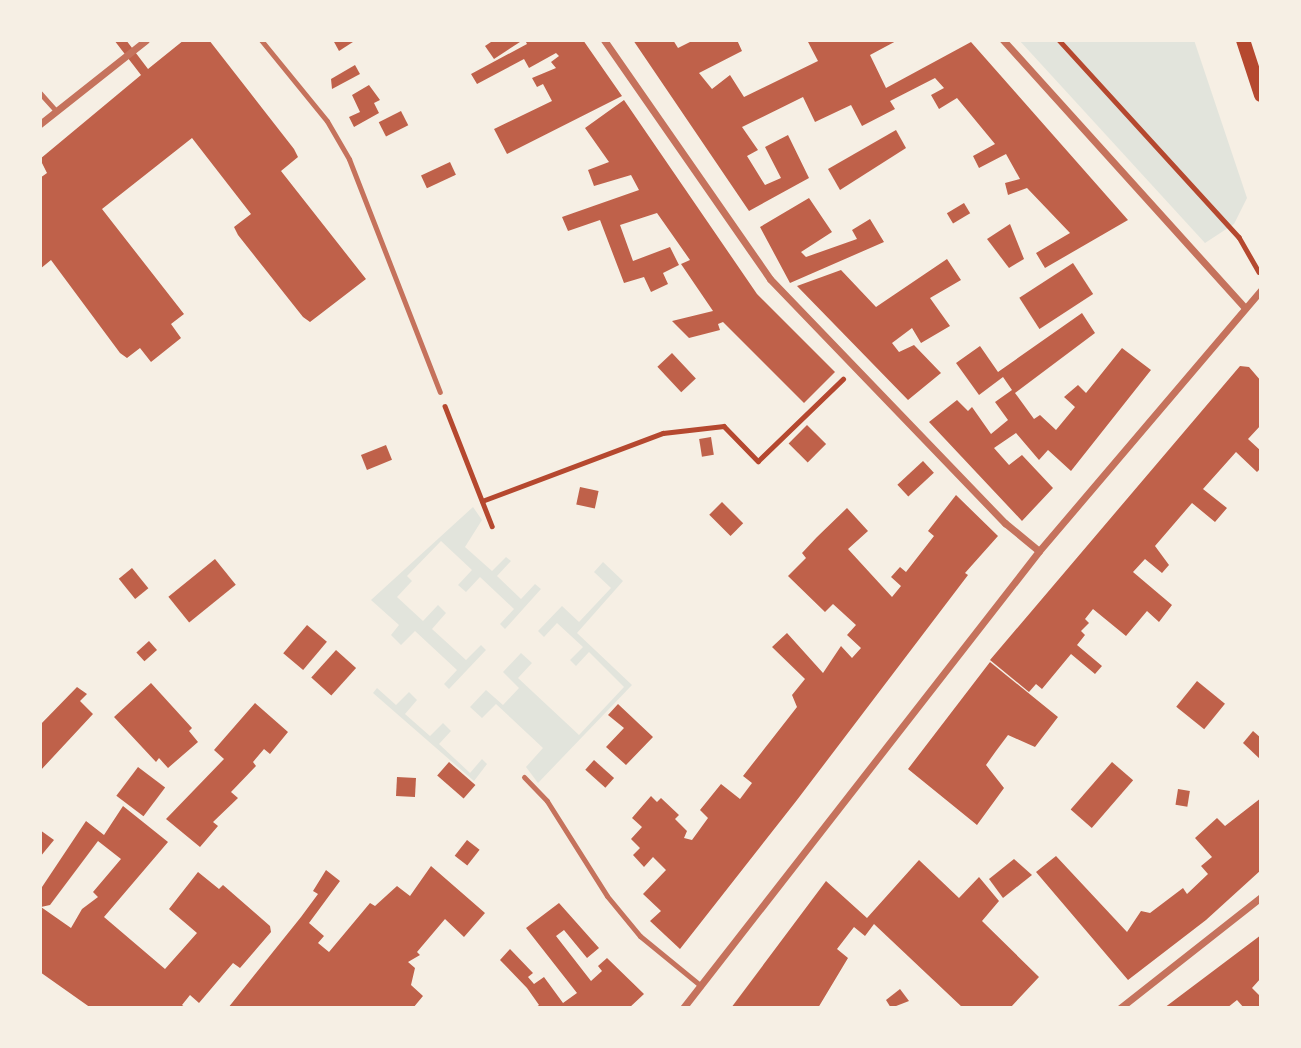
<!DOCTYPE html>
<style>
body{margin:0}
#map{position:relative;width:1301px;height:1048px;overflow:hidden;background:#f6efe4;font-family:Lato,sans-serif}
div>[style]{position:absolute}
.green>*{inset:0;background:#e2e4dc}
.building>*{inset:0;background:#bf614a;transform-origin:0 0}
.path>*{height:4.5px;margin:-2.25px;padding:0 2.25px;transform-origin:2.25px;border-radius:2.25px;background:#b5482f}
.service>*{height:5px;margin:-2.5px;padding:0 2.5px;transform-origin:2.5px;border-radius:2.5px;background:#c5725c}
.minor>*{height:7px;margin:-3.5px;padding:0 3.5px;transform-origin:3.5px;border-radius:3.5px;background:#c5725c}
.secondary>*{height:14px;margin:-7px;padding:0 7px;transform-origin:7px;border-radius:7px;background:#b5482f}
span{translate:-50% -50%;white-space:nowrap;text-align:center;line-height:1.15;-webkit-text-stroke:5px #f6efe4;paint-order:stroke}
.frame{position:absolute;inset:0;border:42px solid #f6efe4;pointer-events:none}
</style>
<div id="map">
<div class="green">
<div style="clip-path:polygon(1019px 40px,1194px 40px,1247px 198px,1234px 224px,1205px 243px)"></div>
<div style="clip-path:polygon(473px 507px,482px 520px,465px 547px,492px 571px,506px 557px,511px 561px,497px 576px,521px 599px,535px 584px,541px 589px,505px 629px,500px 624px,514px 609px,480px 577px,466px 592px,458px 585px,472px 570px,441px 541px,407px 576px,412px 581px,397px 597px,423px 621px,438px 605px,446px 613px,432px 629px,466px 660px,481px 645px,486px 650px,449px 689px,444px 684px,457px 670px,415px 631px,401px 645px,391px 635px,399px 625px,371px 600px)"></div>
<div style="clip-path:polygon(603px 562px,623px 581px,577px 633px,632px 685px,538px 783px,526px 767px,543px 748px,496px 704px,482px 718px,470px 707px,486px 690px,503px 705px,519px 688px,503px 672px,521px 653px,532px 663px,518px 678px,579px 735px,624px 687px,589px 652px,576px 666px,570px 660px,583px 647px,557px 623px,544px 637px,538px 631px,562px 606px,579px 622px,611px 588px,594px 572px)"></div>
<div style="clip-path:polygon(377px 688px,396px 705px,409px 692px,417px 700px,405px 714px,430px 736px,443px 723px,451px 731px,439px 744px,470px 773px,482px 759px,487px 764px,474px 781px,373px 693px)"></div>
</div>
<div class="building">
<div style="clip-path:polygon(114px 40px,126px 40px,148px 69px,184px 40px,209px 40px,294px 149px,298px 157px,281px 171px,366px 279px,310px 322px,303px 317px,238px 235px,234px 227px,251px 214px,192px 138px,102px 209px,184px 314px,171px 324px,181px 338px,151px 362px,140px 348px,127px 358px,120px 353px,51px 260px,40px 269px,40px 178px,47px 173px,40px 159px,141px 75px)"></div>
<div style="clip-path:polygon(333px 40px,356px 40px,339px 51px)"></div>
<div style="clip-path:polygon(494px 40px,523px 40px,494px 59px,485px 46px)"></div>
<div style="clip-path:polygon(525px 40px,583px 40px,622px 96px,507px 154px,494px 129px,552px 101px,543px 84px,537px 87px,532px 78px,556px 68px,551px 62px,559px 56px,556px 53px,529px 68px,524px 59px,477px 84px,471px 74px,527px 44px)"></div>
<div style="clip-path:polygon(633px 40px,673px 40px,678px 48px,694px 40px,737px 40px,742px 51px,699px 73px,712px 89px,730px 75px,744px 97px,818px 61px,807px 40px,898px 40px,870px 55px,886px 88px,971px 42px,1128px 220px,1045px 268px,1036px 253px,1070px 233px,1027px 188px,1008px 195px,1005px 183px,1020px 179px,1006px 154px,979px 168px,973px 156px,995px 144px,957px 98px,939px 109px,931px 95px,944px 88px,935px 78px,890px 101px,895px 109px,862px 126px,851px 105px,815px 122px,803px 97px,742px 127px,758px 150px,747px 156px,765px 185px,781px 178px,765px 147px,788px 135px,809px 178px,749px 211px)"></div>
<div style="clip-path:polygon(355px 65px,360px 74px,332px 89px,331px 79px)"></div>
<div style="clip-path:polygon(369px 85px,380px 100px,374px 103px,379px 113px,354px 127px,349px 117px,360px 112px,352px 95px)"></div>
<div style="clip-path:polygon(624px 100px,757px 294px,835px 372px,804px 403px,723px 322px,718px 324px,720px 330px,689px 338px,672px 321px,713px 311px,681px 264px,690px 260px,657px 213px,620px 225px,633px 261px,670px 247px,679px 265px,663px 273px,668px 284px,651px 292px,644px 277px,624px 283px,600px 220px,568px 231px,562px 217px,639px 190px,631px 175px,594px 186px,588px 170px,609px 162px,585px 128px)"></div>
<div style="left:401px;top:111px;width:16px;height:25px;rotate:63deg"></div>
<div style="clip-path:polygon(896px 130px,906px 148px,840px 190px,828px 169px)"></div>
<div style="left:450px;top:162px;width:14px;height:32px;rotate:65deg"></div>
<div style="clip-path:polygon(809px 198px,832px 232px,801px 252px,806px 257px,857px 239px,852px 230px,870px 219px,884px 242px,790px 283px,760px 227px)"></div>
<div style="left:964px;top:203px;width:12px;height:20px;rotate:59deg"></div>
<div style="clip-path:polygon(1010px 224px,1024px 259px,1009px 268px,987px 239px)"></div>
<div style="clip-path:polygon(947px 259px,961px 280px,930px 298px,950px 326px,921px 343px,912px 328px,892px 343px,899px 352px,914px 345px,941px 373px,908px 400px,797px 286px,841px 270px,876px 307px)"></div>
<div style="left:1073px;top:263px;width:37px;height:64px;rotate:57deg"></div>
<div style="clip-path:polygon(1082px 313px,1095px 333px,1015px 393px,1034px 419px,1040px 415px,1056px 430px,1075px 407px,1064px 397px,1078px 385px,1086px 393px,1122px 348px,1151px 370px,1071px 471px,1048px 450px,1039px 460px,1016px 433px,994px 448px,1009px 465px,1022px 455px,1053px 488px,1022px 521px,929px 422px,957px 400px,968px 411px,972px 407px,991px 434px,1008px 420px,995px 402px,1012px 390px,1003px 377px,979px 395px,956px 363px,980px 346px,998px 372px)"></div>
<div style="left:672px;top:353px;width:35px;height:20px;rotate:47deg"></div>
<div style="clip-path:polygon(1240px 366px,1249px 367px,1261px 381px,1261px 425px,1248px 439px,1261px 451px,1261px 468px,1257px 472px,1236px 452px,1203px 489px,1227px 508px,1215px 522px,1192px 503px,1155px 546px,1169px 565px,1162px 573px,1145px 559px,1133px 572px,1172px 605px,1159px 622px,1147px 611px,1126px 636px,1093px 609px,1085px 619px,1089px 623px,1081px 631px,1085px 635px,1077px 645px,1102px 666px,1095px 674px,1071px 654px,1042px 689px,1036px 684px,1029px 692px,990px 660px)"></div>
<div style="left:807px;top:425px;width:27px;height:26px;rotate:45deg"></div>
<div style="left:711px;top:437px;width:18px;height:12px;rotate:81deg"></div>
<div style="left:386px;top:445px;width:16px;height:27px;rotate:68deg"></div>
<div style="left:923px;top:461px;width:16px;height:35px;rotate:47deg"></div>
<div style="left:580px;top:487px;width:19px;height:18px;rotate:12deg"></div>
<div style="clip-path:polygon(956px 495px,998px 536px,965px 573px,968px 575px,797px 800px,680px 949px,650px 921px,661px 911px,643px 894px,666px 870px,653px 857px,644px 867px,633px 855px,640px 848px,631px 839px,642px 827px,632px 818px,651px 796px,657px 802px,661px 798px,679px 815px,675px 819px,687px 831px,684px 838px,692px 840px,708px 818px,700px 810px,721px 784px,740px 799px,752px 783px,743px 776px,797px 707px,792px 695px,805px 679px,772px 647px,787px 633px,823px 673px,841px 646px,852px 658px,861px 648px,847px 635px,856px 625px,833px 604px,825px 612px,788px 576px,806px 558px,802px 553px,817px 537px,847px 508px,868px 531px,848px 549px,892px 597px,901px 586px,891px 577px,900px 567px,906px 572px,934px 536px,928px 531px)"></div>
<div style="left:722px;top:502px;width:30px;height:18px;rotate:45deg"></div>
<div style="left:215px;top:559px;width:33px;height:60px;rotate:51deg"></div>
<div style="left:132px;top:568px;width:26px;height:17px;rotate:51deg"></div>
<div style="left:307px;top:625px;width:26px;height:37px;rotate:40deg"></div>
<div style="left:149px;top:641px;width:12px;height:17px;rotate:48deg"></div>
<div style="left:336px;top:650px;width:27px;height:37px;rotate:42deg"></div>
<div style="clip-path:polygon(990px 662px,1058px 717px,1035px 747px,1008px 735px,996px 751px,986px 765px,1004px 788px,977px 825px,908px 769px)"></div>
<div style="left:1197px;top:681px;width:36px;height:33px;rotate:39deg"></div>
<div style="clip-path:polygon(151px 683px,192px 728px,189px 731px,198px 742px,168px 768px,159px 758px,156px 762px,114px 717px)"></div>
<div style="clip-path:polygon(77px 687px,87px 694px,80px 701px,93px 714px,40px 771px,40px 725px)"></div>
<div style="clip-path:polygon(255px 703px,288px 732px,270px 754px,264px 749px,253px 762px,256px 766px,231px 792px,238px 798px,213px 822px,218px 826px,200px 847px,166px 819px,224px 759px,214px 750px)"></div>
<div style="clip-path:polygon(618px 704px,653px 737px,626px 765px,606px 747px,624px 728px,608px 715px)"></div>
<div style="clip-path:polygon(1253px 731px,1261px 738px,1261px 760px,1243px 743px)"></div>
<div style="left:594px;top:760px;width:27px;height:13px;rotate:42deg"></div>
<div style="left:449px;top:762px;width:35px;height:18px;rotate:41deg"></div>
<div style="left:1112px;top:762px;width:28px;height:63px;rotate:41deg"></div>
<div style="left:138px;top:767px;width:34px;height:36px;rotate:37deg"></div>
<div style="left:397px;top:777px;width:19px;height:19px;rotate:3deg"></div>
<div style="left:1178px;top:789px;width:12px;height:16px;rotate:9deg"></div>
<div style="clip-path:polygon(1261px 798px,1261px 870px,1206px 920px,1128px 980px,1036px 872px,1056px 856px,1127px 932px,1141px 911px,1150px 913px,1183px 888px,1187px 894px,1208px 874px,1201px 866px,1212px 857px,1195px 838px,1217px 818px,1225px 826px)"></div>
<div style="clip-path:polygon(evenodd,123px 806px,168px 842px,104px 917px,165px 969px,197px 933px,169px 909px,198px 872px,219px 889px,223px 885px,270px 926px,271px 932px,240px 968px,233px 963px,199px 1003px,190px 995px,182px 1005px,186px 1008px,91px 1008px,40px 972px,40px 890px,86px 821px,104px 835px,123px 806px,98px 841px,121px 859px,93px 892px,98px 897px,82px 909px,71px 928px,41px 907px,50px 905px,98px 841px)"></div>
<div style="clip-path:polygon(40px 830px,54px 840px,40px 857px)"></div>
<div style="left:467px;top:840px;width:16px;height:20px;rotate:38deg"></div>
<div style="clip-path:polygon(1014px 859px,1032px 875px,1003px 898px,989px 879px)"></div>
<div style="clip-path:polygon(919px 860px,959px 898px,979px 877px,999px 901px,982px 921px,1039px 977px,1010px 1008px,963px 1008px,874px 924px,865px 936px,854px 927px,837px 949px,848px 958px,818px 1008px,731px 1008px,826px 881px,867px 918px)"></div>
<div style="clip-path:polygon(431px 866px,485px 913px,464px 937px,445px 919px,417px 952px,420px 955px,408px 962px,415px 968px,411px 985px,423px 996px,413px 1008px,228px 1008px,301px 917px,318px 894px,313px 891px,326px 870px,340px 881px,309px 923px,324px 936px,318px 943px,329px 952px,370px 903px,375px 906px,397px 886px,410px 896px)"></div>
<div style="clip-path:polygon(559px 903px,599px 948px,587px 958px,564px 930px,556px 936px,591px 981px,602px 971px,598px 966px,607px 958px,644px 994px,629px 1008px,535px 1008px,539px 1005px,527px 988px,500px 960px,510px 949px,533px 973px,528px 977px,534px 984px,544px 977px,563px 1003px,577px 993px,526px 928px)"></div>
<div style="clip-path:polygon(1261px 935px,1261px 978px,1252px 988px,1261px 997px,1261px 1008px,1244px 1008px,1237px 1000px,1227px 1008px,1164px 1008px)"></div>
<div style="clip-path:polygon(900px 989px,909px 1001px,891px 1008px,886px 1000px)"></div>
</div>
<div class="path">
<div style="left:1059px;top:40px;width:267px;rotate:47.6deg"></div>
<div style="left:1239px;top:237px;width:40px;rotate:60.3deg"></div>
<div style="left:445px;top:406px;width:129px;rotate:68.6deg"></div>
<div style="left:482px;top:501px;width:193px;rotate:-20.6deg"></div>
<div style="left:663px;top:433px;width:61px;rotate:-6.5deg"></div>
<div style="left:724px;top:426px;width:49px;rotate:45.8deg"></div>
<div style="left:758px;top:461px;width:118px;rotate:-44deg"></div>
</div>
<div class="service">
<div style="left:261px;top:40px;width:104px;rotate:50.8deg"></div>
<div style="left:327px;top:121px;width:44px;rotate:59.9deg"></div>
<div style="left:349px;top:159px;width:250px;rotate:68.7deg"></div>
<div style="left:40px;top:93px;width:24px;rotate:48deg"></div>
<div style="left:524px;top:777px;width:33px;rotate:46deg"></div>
<div style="left:547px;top:801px;width:112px;rotate:57.7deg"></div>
<div style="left:607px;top:896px;width:52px;rotate:50.5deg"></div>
<div style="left:640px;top:936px;width:79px;rotate:39.3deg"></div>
</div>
<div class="minor">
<div style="left:604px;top:40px;width:291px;rotate:55.2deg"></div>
<div style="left:770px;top:279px;width:339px;rotate:46.1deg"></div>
<div style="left:1005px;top:523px;width:44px;rotate:39.5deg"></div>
<div style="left:1003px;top:40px;width:361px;rotate:47.9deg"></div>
<div style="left:40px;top:124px;width:135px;rotate:-38.4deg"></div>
<div style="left:683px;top:1008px;width:579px;rotate:-52.08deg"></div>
<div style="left:1039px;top:551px;width:343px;rotate:-49.6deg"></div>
<div style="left:1120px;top:1008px;width:179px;rotate:-38.2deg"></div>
</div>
<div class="secondary">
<div style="left:1243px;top:40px;width:58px;rotate:71.9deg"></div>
</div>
<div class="frame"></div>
</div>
